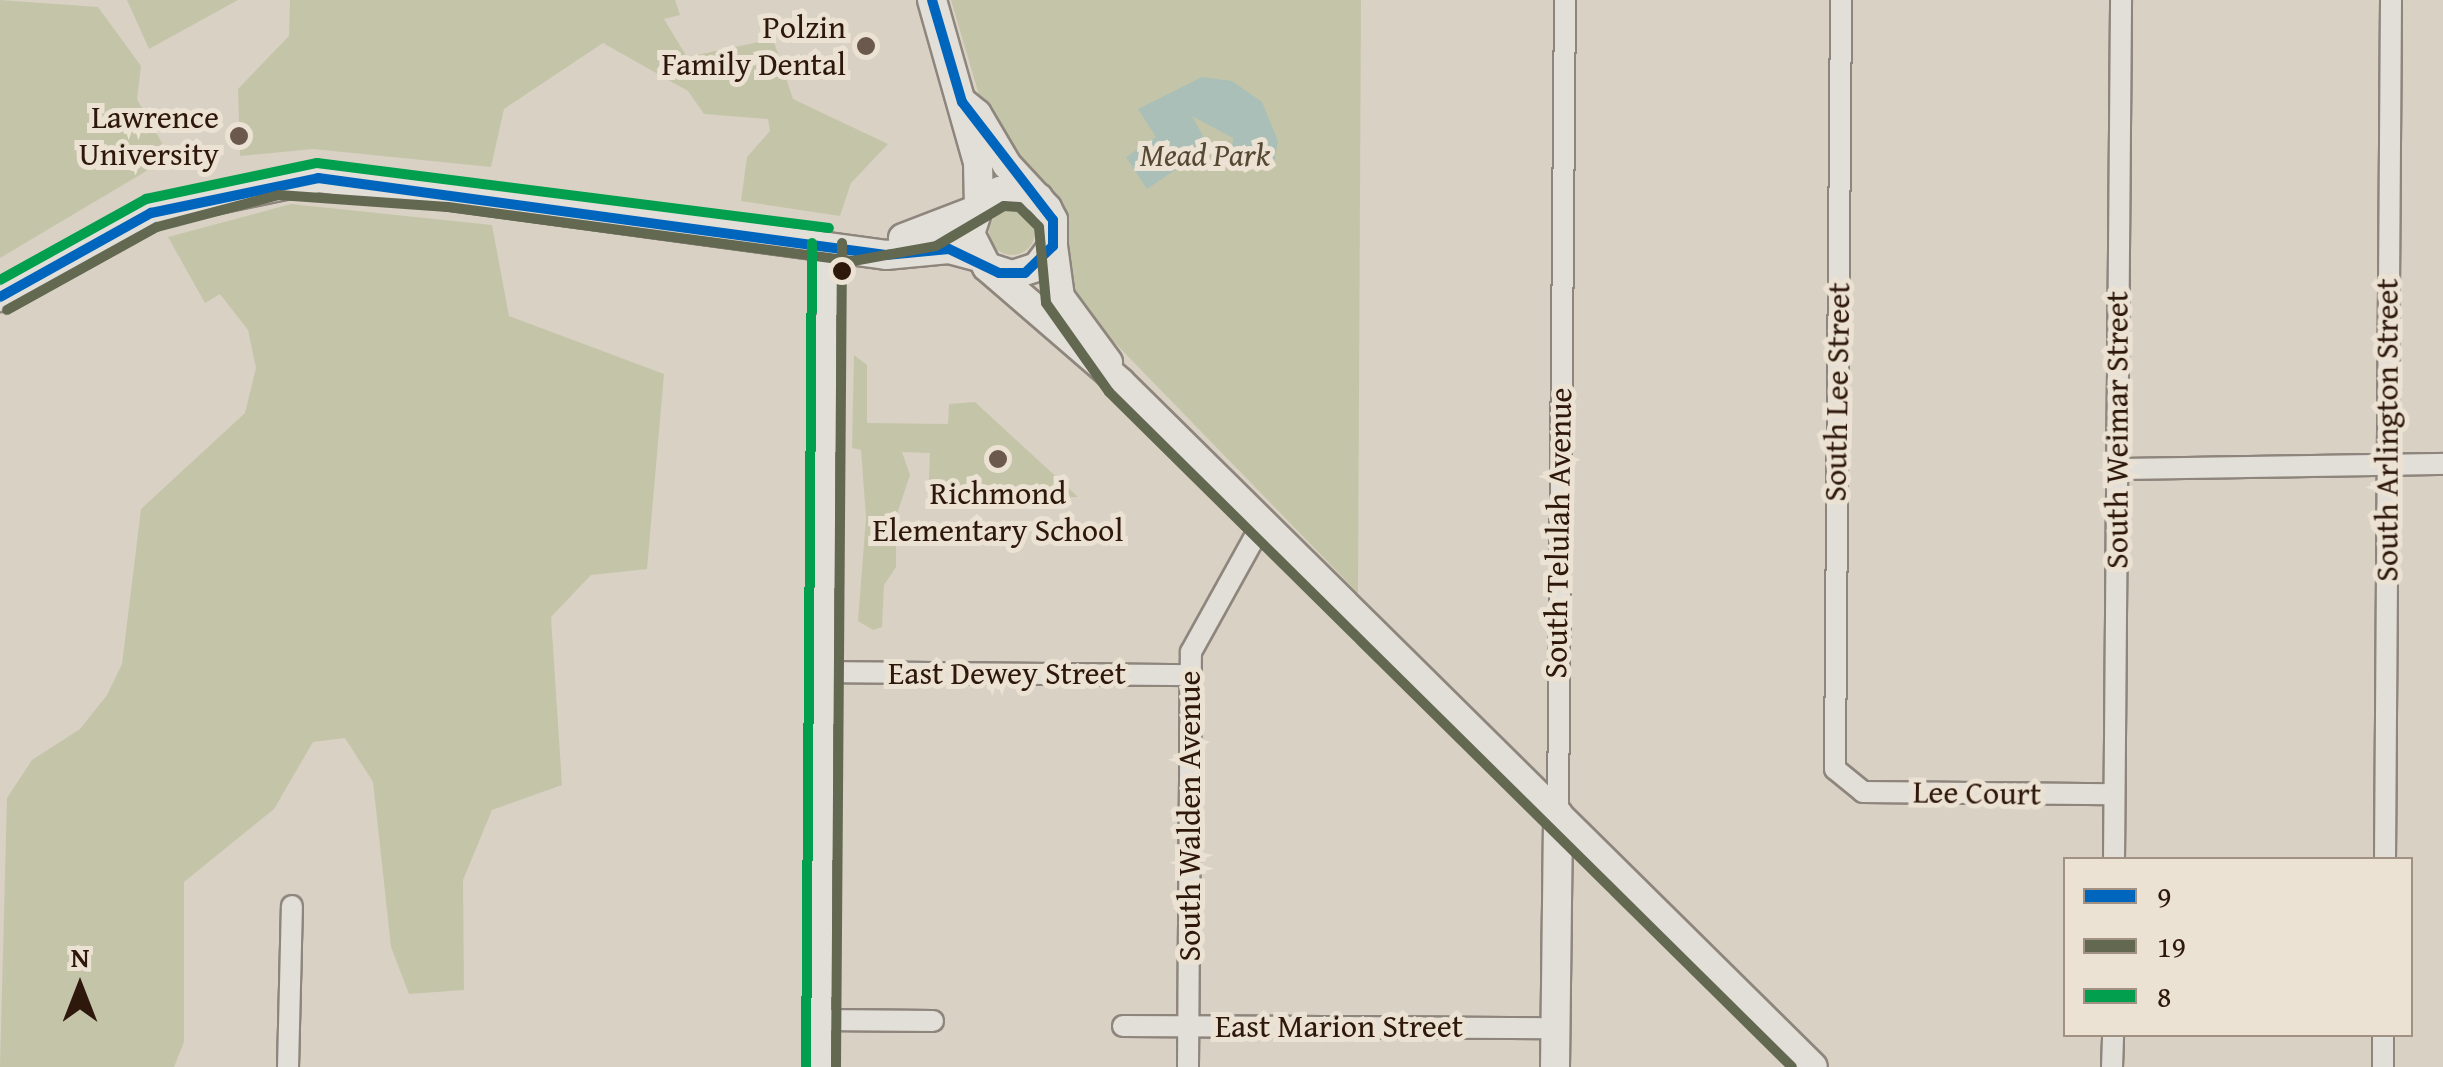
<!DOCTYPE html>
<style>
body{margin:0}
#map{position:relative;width:2443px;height:1067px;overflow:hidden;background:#d9d1c4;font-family:"Gentium Book Plus",serif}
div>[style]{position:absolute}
.green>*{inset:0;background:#c4c5a8}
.round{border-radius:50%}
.water>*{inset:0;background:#a9bfb8}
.roads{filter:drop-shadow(2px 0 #8e867d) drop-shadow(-2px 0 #8e867d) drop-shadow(0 2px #8e867d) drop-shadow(0 -2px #8e867d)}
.street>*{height:20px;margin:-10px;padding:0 10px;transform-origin:10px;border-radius:10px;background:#e2ded8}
.secondary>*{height:28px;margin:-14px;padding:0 14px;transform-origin:14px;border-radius:14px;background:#e2ded8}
.bus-1>*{height:10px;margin:-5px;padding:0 5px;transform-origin:5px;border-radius:5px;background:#0065bd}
.bus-2>*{height:10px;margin:-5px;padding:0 5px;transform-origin:5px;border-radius:5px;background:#636851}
.bus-3>*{height:10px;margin:-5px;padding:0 5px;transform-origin:5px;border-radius:5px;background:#029f4e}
.dots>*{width:28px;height:28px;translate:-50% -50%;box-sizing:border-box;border:5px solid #ece2d3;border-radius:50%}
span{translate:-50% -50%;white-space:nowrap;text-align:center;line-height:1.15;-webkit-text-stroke:10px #ece2d3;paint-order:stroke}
.poi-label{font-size:32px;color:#2e180c}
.right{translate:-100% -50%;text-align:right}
.park-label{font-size:32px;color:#564934;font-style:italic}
.street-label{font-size:32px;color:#2e180c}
.legend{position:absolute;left:2063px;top:857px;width:350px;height:180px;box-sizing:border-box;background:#ece2d3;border:2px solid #a09183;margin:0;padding:12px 18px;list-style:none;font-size:30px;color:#2e180c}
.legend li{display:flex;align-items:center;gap:20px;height:50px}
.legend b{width:50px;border:2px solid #a09183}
.north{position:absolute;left:30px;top:937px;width:100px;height:100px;-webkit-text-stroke:8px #ece2d3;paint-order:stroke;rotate:0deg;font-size:28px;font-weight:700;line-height:40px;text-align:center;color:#2e180c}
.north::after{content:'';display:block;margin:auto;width:35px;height:45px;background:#2e180c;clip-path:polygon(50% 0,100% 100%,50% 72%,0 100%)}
</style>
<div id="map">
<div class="green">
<div style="clip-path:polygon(0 0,98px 7px,141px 66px,137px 99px,170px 157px,0 258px)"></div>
<div style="clip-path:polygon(127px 0,238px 0,149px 49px)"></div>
<div style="clip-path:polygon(290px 0,675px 0,680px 15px,664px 19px,687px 57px,773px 39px,793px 99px,888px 144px,851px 183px,840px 216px,741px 201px,747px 157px,770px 131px,768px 119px,704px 114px,688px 91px,603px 43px,504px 109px,491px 167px,313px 149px,240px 156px,238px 89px,289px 36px)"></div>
<div style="clip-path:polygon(951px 0,1361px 0,1358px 593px,1079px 306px,1019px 166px,984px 112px)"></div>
<div style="clip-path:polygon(291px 204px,492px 225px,509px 316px,664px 374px,647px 569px,591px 575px,551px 617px,562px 785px,492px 810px,463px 880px,464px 990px,409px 994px,391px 947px,373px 782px,345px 738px,313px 742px,274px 809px,184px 882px,184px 1042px,174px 1067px,0 1067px,7px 798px,32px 760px,80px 729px,107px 695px,122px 664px,141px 509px,245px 413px,256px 368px,248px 330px,220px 294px,205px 303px,168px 237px)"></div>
<div class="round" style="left:989px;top:209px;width:46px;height:46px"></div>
<div style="clip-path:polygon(854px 355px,867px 365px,867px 423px,948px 424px,949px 404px,975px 402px,1078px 497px,928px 501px,930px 453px,902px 452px,910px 475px,896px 517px,896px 567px,884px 585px,882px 627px,873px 630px,858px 621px,866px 517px,861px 450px,852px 448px)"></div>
</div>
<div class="water">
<div style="clip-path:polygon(1202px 77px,1232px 81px,1262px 102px,1278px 141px,1274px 163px,1253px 150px,1253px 166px,1230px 168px,1233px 138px,1192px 116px,1209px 147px,1147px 189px,1126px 157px,1156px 137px,1138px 109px)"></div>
</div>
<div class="roads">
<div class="street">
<div style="left:1841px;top:0;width:769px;rotate:90.45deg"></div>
<div style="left:1835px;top:769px;width:36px;rotate:39deg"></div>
<div style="left:1863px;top:792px;width:251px;rotate:0.5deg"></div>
<div style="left:2117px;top:469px;width:326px;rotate:-0.9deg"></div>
<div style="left:824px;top:672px;width:366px;rotate:0.5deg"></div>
<div style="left:1558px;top:814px;width:814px;rotate:-89.51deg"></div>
<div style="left:2114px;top:860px;width:860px;rotate:-89.53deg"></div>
<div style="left:2385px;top:860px;width:860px;rotate:-89.6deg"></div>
<div style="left:822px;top:1020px;width:111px;rotate:0.5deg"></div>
<div style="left:1123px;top:1026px;width:433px;rotate:0.3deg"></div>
<div style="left:288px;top:1067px;width:161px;rotate:-88.6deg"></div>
<div style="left:821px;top:1067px;width:824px;rotate:-89.58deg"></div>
<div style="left:1188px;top:1067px;width:415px;rotate:-89.6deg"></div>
<div style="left:1191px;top:652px;width:146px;rotate:-61deg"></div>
<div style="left:2112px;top:1067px;width:33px;rotate:-88deg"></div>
<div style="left:2383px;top:1067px;width:33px;rotate:-90deg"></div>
</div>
<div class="secondary">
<div style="left:932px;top:0;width:169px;rotate:74.2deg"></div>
<div style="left:978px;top:163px;width:43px;rotate:88.7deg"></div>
<div style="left:962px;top:102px;width:19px;rotate:39deg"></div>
<div style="left:977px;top:114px;width:59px;rotate:59.5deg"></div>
<div style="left:1007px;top:165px;width:59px;rotate:47.1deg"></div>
<div style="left:1047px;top:208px;width:13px;rotate:63deg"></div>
<div style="left:1053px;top:220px;width:26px;rotate:90deg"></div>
<div style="left:1053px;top:246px;width:26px;rotate:127deg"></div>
<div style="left:1037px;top:267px;width:26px;rotate:162deg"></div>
<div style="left:1012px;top:275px;width:26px;rotate:-162deg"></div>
<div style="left:987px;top:267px;width:37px;rotate:-117deg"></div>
<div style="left:970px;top:234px;width:29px;rotate:-72deg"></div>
<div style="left:979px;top:206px;width:26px;rotate:-36deg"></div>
<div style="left:1000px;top:191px;width:39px;rotate:10deg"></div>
<div style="left:903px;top:238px;width:78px;rotate:-21deg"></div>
<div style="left:1053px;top:246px;width:51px;rotate:82.2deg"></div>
<div style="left:1060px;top:297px;width:81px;rotate:53.6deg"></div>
<div style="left:987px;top:267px;width:176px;rotate:40.8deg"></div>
<div style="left:1120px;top:382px;width:974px;rotate:44.67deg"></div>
<div style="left:0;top:297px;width:173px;rotate:-29.1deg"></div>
<div style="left:151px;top:213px;width:171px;rotate:-11.8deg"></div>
<div style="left:318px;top:178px;width:573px;rotate:7.72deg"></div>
<div style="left:886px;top:255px;width:63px;rotate:-5.4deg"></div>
<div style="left:949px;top:249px;width:30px;rotate:15deg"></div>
<div style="left:1555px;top:1067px;width:253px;rotate:-89.3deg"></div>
</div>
</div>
<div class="bus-1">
<div style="left:0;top:297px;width:173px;rotate:-29.1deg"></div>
<div style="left:151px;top:213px;width:171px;rotate:-11.8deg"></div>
<div style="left:318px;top:178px;width:573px;rotate:7.72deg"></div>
<div style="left:886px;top:255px;width:63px;rotate:-5.4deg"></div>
<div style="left:949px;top:249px;width:55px;rotate:25.6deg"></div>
<div style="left:999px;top:273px;width:26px"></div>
<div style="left:1025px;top:273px;width:39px;rotate:-44deg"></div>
<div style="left:1053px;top:246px;width:26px;rotate:-90deg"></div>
<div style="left:1053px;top:220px;width:149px;rotate:-127.6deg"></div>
<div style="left:962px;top:102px;width:106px;rotate:-106.4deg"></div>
</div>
<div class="bus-2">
<div style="left:7px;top:310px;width:171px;rotate:-29deg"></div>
<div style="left:157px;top:227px;width:126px;rotate:-14.7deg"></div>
<div style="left:279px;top:195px;width:169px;rotate:4.1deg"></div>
<div style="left:448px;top:207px;width:409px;rotate:7.6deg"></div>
<div style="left:853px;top:261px;width:84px;rotate:-10.2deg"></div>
<div style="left:936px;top:246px;width:79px;rotate:-30.5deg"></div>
<div style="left:1004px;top:206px;width:15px;rotate:4deg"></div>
<div style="left:1019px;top:207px;width:28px;rotate:45deg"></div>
<div style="left:1039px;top:227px;width:76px;rotate:84.7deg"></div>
<div style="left:1046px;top:303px;width:109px;rotate:54.7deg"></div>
<div style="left:1109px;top:392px;width:960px;rotate:44.66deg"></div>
<div style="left:836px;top:1067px;width:824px;rotate:-89.58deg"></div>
</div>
<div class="bus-3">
<div style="left:0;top:280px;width:167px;rotate:-29deg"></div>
<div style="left:146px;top:199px;width:175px;rotate:-11.9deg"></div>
<div style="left:317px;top:163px;width:516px;rotate:7.24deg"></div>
<div style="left:806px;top:1067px;width:824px;rotate:-89.58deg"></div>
</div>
<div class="dots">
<div style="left:866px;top:46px;background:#6a594c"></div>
<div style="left:239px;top:136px;background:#6a594c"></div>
<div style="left:842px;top:271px;background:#2e180c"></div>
<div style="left:998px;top:459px;background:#6a594c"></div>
</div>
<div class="poi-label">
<span class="right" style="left:846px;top:46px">Polzin<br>Family Dental</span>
<span class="right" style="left:219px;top:136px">Lawrence<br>University</span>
<span style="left:998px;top:512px">Richmond<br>Elementary School</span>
</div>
<div class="park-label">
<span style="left:1205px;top:155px">Mead Park</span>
</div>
<div class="street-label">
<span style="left:1837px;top:392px;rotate:-89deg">South Lee Street</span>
<span style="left:2117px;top:430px;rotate:-90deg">South Weimar Street</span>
<span style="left:2387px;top:430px;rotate:-90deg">South Arlington Street</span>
<span style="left:1558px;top:533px;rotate:-89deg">South Telulah Avenue</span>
<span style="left:1007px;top:673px">East Dewey Street</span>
<span style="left:1977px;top:793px;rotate:1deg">Lee Court</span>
<span style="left:1189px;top:816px;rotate:-90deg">South Walden Avenue</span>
<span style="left:1339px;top:1026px">East Marion Street</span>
</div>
<ul class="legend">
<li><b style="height:12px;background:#0065bd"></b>9</li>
<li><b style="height:12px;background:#636851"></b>19</li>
<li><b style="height:12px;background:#029f4e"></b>8</li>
</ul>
<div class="north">N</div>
</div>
